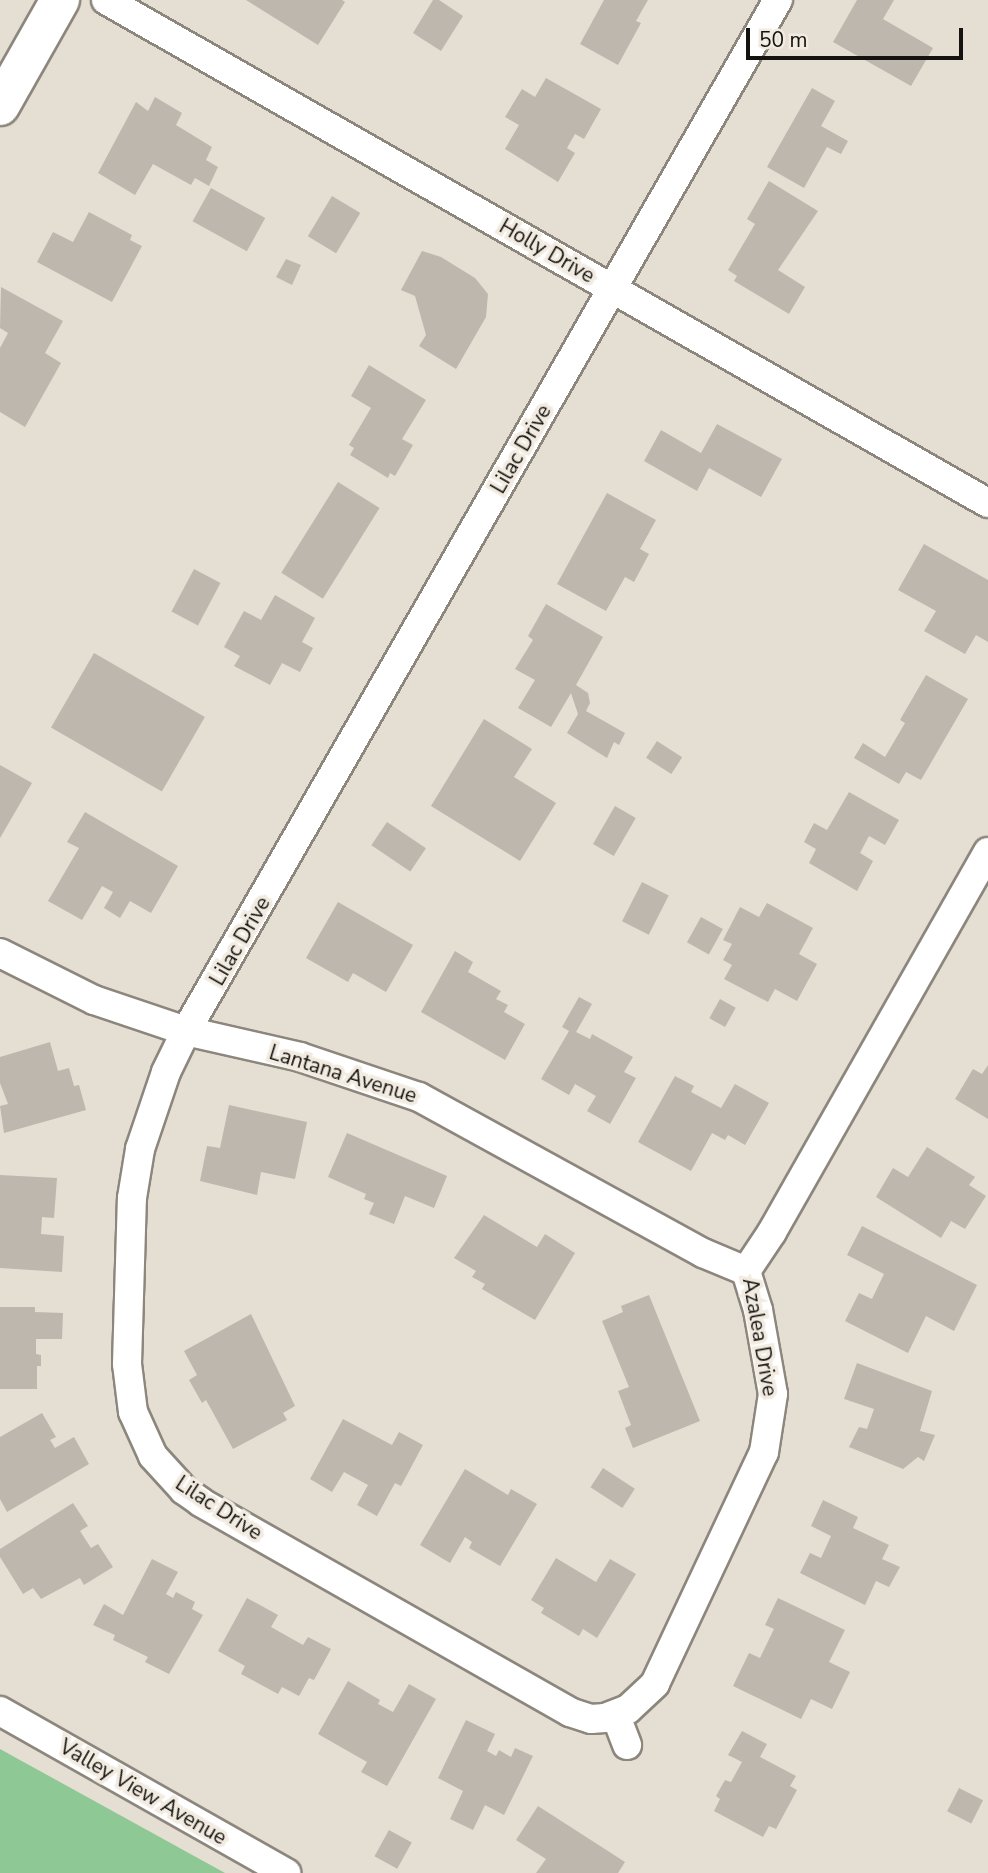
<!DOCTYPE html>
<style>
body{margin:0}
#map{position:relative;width:988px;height:1873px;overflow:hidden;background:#e5ded3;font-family:"Nunito Sans",sans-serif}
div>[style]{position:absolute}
.green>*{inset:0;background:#8ec894}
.building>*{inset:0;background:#beb7ad;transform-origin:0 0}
.roads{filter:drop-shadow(2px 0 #8c867d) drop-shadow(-2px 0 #8c867d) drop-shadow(0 2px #8c867d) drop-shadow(0 -2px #8c867d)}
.minor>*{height:28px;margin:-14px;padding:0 14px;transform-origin:14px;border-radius:14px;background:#fff}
.secondary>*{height:38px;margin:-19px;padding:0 19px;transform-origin:19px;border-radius:19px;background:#fff}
span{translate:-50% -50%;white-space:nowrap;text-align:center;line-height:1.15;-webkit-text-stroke:7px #f2ebe1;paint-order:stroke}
.street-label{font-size:21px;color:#15130f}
.scale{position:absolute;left:746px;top:28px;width:217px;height:32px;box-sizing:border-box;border:4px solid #15130f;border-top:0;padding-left:9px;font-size:21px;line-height:24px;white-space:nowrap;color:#15130f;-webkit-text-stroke:5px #f2ebe1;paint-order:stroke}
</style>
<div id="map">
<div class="green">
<div style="clip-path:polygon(0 1749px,225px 1873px,0 1873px)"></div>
</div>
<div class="building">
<div style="clip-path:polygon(246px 0,342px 0,345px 2px,318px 45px)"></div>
<div style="clip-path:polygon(433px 0,439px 0,463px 16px,441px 51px,413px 33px)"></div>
<div style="clip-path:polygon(604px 0,648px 0,636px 21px,641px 23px,618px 65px,580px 44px)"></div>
<div style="clip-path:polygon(857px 0,894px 0,883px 19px,933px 48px,911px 86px,833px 42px)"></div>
<div style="clip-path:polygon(546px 78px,601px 109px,584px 139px,575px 134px,567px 148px,575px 153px,558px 182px,505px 149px,519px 125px,505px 117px,522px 89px,535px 97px)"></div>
<div style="clip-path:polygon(812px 88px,835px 101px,821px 126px,848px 141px,841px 154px,827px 147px,804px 188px,767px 167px)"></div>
<div style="clip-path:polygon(155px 97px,182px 113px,176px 125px,212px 147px,206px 160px,218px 167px,209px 186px,195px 178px,191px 185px,153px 164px,135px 195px,98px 173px,136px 102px,148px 111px)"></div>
<div style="clip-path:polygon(769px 181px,818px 211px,778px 270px,805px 287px,789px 314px,734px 281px,737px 276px,728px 270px,755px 224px,747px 219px)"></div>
<div style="left:211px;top:188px;width:62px;height:38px;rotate:29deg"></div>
<div style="left:332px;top:196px;width:33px;height:47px;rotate:31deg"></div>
<div style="clip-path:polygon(89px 212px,132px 235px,130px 240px,142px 246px,112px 302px,37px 262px,53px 232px,73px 242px)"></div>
<div style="clip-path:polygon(422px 251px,441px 257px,475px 278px,488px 294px,486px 317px,456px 369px,419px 346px,426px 335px,415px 296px,401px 290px)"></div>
<div style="clip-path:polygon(286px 259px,301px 265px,292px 285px,276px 277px)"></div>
<div style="clip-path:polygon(1px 287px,63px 321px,45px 353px,61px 363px,25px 427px,0 412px,0 348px,8px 333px,0 328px)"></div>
<div style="clip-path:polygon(369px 365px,426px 400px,402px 439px,413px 445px,395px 476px,390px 473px,388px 478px,350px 455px,354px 448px,349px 445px,371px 408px,351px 396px)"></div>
<div style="clip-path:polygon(717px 424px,782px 459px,761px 497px,709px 468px,697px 491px,644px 461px,661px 430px,701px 453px)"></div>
<div style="left:338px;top:482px;width:49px;height:107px;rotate:32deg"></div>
<div style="clip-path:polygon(607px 493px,656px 520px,640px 549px,649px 554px,634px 582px,625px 577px,606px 611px,557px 584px)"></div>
<div style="clip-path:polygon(924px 544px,988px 580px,988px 642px,976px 635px,965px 654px,924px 631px,936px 611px,898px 590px)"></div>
<div style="left:194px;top:569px;width:30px;height:48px;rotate:28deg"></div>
<div style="clip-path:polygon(275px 595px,315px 618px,302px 642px,313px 648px,300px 672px,282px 663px,270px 685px,234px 666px,240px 656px,224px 647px,244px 611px,261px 620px)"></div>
<div style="clip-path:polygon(546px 604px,603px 637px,576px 685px,588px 693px,590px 703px,586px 711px,625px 733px,619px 745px,614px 742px,607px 758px,567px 733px,578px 714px,571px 693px,551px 727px,518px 708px,535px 680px,515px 669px,533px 640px,528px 636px)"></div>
<div style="left:94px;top:653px;width:128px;height:86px;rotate:30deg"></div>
<div style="clip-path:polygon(926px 675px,968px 699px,921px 780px,906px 772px,899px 784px,854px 758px,863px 743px,885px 757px,905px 723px,900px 720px)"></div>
<div style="clip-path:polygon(484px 719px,532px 749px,514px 777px,556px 803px,520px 861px,431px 806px)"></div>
<div style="left:657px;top:741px;width:30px;height:20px;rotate:33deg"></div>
<div style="clip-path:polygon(0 765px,32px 783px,0 838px)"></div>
<div style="clip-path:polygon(849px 792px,899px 820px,885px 845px,869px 836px,860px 853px,873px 861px,857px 891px,809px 863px,816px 849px,804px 842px,814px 823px,827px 830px)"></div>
<div style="left:615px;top:806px;width:24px;height:44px;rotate:30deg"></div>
<div style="clip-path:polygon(85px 812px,178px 866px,151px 913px,130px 901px,120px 918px,104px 908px,113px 892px,102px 886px,82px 920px,48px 901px,79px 848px,67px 842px)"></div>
<div style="left:387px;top:822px;width:47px;height:28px;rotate:34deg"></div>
<div style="left:642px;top:882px;width:30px;height:44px;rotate:27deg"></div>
<div style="clip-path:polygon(338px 902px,413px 945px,386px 992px,353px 973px,348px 982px,306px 958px)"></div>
<div style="clip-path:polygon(767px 903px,813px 928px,799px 954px,817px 964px,797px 1001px,775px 989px,768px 1002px,724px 979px,732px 965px,723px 960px,732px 944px,723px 940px,740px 907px,759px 917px)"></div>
<div style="left:701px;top:917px;width:25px;height:29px;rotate:29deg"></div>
<div style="clip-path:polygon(455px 951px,473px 962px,468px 972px,501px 991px,496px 999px,508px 1005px,504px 1012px,525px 1024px,505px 1060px,421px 1012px)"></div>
<div style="clip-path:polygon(579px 997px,592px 1004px,576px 1032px,590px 1039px,592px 1034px,633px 1057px,624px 1072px,636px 1078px,610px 1124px,587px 1111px,596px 1096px,575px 1084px,569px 1095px,541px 1079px,569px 1031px,562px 1027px)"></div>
<div style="left:720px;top:999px;width:18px;height:22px;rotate:29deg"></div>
<div style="clip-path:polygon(50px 1042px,58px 1071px,69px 1068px,74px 1086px,79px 1085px,86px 1110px,4px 1133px,0 1106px,8px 1104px,0 1083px,0 1057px)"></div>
<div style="clip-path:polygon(988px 1065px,988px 1119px,955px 1099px,973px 1069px,982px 1074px)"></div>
<div style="clip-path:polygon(675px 1076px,694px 1086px,691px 1092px,721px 1108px,735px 1084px,769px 1103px,745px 1145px,728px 1135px,725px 1140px,712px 1133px,691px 1171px,638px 1142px)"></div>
<div style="clip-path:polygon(229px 1105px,307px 1122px,295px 1179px,261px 1172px,257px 1195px,200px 1181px,207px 1146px,220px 1148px)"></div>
<div style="clip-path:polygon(347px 1133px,447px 1176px,434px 1208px,405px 1196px,394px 1224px,369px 1214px,374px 1203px,364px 1199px,366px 1194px,328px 1177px)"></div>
<div style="clip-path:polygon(927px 1147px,975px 1177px,969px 1185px,986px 1196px,965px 1229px,951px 1221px,941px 1238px,876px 1197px,893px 1168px,908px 1177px)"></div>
<div style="clip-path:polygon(0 1175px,57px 1178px,54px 1218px,42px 1217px,41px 1234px,64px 1236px,62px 1272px,0 1268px)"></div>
<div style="clip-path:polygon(484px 1215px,537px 1247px,545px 1234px,575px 1253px,535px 1320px,482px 1289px,485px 1284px,472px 1277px,476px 1271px,454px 1258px)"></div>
<div style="clip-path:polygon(862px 1226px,977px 1285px,954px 1331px,926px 1316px,908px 1353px,845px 1321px,859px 1293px,872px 1299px,884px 1274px,847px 1255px)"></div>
<div style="clip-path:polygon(649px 1295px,700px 1421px,633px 1448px,625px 1428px,631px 1425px,618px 1391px,629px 1387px,602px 1321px,623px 1312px,621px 1306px)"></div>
<div style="clip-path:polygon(0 1307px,35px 1307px,35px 1312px,63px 1313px,62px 1339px,36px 1339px,36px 1354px,41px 1355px,41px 1366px,37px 1366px,37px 1389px,0 1389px)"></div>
<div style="clip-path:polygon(251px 1314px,295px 1406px,283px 1413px,287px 1420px,233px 1449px,206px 1400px,202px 1403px,189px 1380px,197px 1375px,184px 1351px)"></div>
<div style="clip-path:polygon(857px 1363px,932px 1391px,920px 1431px,935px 1435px,924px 1461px,918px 1457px,903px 1469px,849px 1447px,859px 1427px,867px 1429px,874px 1409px,844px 1399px)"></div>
<div style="clip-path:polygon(42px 1413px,56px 1437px,50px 1440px,55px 1448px,74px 1437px,89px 1464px,7px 1512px,0 1499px,0 1437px)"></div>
<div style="clip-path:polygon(343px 1419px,392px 1445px,399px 1432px,423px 1445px,401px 1486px,395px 1483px,377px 1516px,357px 1505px,368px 1485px,344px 1472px,332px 1492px,310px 1479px)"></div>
<div style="left:603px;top:1468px;width:38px;height:23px;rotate:33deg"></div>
<div style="clip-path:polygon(465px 1469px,508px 1495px,511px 1489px,537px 1504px,500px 1566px,469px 1548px,472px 1542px,465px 1537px,450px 1563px,420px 1545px)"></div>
<div style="clip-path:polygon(823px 1500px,858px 1517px,853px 1528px,889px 1545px,882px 1559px,900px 1567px,889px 1587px,876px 1581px,865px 1605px,800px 1573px,810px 1553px,821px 1558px,831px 1536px,811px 1526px)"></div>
<div style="clip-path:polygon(73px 1503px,88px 1526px,80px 1531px,91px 1548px,98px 1544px,113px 1567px,84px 1585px,80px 1578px,41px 1599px,33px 1588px,23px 1594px,0 1557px,0 1549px)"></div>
<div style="clip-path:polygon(556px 1558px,596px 1582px,610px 1559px,636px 1574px,597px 1638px,583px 1629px,579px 1636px,541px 1613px,544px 1608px,531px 1600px)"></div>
<div style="clip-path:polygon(152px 1559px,178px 1572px,166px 1594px,173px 1598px,176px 1592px,195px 1602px,192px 1609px,203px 1615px,169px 1674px,145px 1662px,148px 1657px,113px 1640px,115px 1635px,93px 1625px,104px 1604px,123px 1615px)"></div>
<div style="clip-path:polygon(247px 1598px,278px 1615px,271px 1627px,303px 1645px,308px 1637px,331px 1649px,314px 1680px,309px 1678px,299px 1696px,282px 1687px,278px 1694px,241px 1674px,245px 1666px,218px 1651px)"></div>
<div style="clip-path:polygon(778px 1598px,845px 1630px,829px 1662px,850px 1672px,832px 1709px,811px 1699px,801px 1719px,733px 1686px,749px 1653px,760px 1658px,774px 1629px,765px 1625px)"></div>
<div style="clip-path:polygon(348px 1681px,380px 1700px,378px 1704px,393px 1712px,409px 1684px,436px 1699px,387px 1786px,361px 1772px,367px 1762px,318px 1734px)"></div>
<div style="clip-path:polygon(466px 1720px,495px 1734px,487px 1751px,496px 1756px,499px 1750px,511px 1757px,515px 1748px,533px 1756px,504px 1815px,485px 1805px,473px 1830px,450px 1819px,463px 1791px,438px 1778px)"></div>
<div style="clip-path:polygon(742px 1731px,767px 1744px,760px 1757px,796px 1776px,790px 1786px,797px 1790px,776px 1829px,769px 1826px,763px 1837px,714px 1811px,720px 1799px,716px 1796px,725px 1780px,731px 1782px,742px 1762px,728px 1755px)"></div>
<div style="left:959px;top:1788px;width:27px;height:26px;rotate:27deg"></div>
<div style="clip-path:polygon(538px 1806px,625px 1862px,618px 1873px,536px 1873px,546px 1859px,516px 1840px)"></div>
<div style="left:389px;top:1830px;width:26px;height:30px;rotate:29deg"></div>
</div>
<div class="roads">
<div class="minor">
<div style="left:106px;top:0;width:1015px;rotate:29.7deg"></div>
<div style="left:0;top:953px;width:105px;rotate:26.6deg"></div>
<div style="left:94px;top:1000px;width:97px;rotate:18.6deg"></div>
<div style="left:186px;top:1031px;width:117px;rotate:12.8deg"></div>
<div style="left:300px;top:1057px;width:126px;rotate:18.6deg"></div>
<div style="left:419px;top:1097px;width:324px;rotate:28.8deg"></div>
<div style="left:703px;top:1253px;width:47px;rotate:22.7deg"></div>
<div style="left:746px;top:1271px;width:41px;rotate:72.9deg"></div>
<div style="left:758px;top:1310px;width:85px;rotate:79.9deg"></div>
<div style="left:773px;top:1394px;width:59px;rotate:98.8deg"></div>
<div style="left:764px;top:1452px;width:256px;rotate:115.2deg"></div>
<div style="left:655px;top:1684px;width:37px;rotate:137deg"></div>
<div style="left:628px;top:1709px;width:25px;rotate:159deg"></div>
<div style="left:605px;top:1718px;width:14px;rotate:176deg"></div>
<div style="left:591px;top:1719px;width:22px;rotate:-162deg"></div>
<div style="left:570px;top:1712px;width:425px;rotate:-150.4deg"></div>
<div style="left:201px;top:1502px;width:21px;rotate:-145deg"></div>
<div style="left:184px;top:1490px;width:46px;rotate:-132.4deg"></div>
<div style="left:153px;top:1456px;width:48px;rotate:-114.4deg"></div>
<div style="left:133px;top:1412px;width:48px;rotate:-97.1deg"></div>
<div style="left:127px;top:1364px;width:166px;rotate:-88.3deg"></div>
<div style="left:132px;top:1198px;width:50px;rotate:-80.7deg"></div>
<div style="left:140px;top:1149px;width:81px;rotate:-71.3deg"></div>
<div style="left:166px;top:1072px;width:46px;rotate:-64deg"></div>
<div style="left:186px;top:1031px;width:1189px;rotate:-60.14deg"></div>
<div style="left:746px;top:1271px;width:47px;rotate:-56.3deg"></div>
<div style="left:772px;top:1232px;width:437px;rotate:-60.4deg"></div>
<div style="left:0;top:1711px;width:329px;rotate:29.5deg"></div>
<div style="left:616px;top:1716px;width:31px;rotate:69deg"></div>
</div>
<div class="secondary">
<div style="left:0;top:106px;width:122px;rotate:-60.5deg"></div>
</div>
</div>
<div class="street-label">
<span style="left:547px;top:251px;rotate:30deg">Holly Drive</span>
<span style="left:521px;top:449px;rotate:-60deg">Lilac Drive</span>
<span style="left:240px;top:941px;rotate:-60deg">Lilac Drive</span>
<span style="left:343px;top:1074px;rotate:17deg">Lantana Avenue</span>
<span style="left:760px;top:1337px;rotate:80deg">Azalea Drive</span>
<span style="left:219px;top:1508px;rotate:33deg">Lilac Drive</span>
<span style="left:143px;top:1792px;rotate:30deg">Valley View Avenue</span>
</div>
<div class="scale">50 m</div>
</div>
